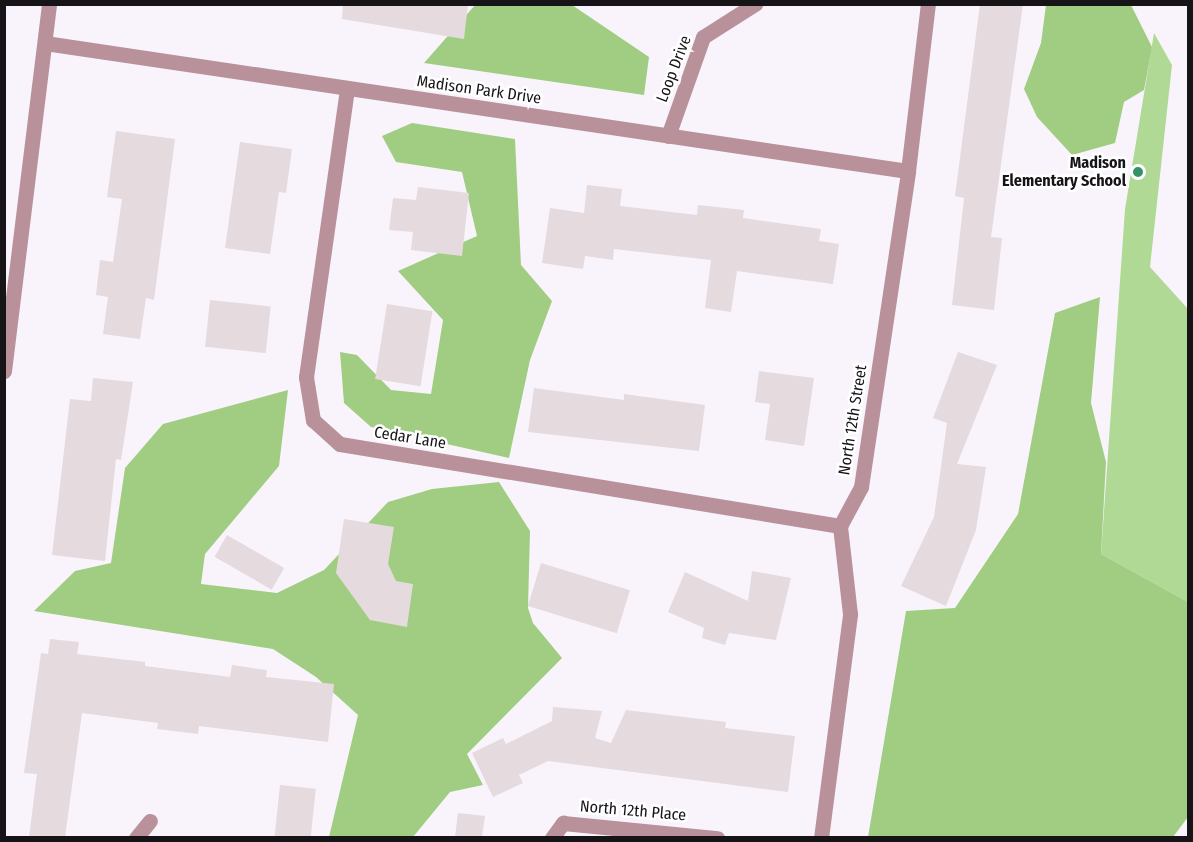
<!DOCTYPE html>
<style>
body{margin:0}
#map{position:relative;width:1193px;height:842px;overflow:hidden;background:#f9f4fc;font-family:"Fira Sans Condensed",sans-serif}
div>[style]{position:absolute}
.green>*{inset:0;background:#b0d995}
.forest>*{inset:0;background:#a0cd82}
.building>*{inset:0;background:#e5dadd;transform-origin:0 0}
.street>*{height:15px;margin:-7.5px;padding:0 7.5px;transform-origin:7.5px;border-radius:7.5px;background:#b9919b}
.dots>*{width:16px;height:16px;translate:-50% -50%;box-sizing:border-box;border:3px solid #fff;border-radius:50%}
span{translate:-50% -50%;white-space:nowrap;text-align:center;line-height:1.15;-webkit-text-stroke:5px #fff;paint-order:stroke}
.street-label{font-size:16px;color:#161417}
.poi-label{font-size:16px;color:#161417;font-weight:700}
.right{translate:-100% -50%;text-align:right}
.frame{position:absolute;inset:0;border:6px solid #161417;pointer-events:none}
</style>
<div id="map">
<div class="green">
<div style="clip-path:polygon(1154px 33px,1172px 65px,1150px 267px,1188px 309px,1188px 602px,1101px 554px,1125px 209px)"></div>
</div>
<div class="forest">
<div style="clip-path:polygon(476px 4px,572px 5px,649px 57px,644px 95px,424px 63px)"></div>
<div style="clip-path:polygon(1046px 5px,1131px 5px,1152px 47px,1144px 90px,1124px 102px,1115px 143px,1072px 155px,1037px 117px,1024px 89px,1041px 43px)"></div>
<div style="clip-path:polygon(412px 123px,515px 139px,521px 265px,552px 301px,530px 360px,509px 458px,371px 427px,344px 403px,340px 352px,357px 355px,391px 390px,431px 394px,443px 320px,398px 271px,477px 236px,462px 172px,396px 162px,382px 136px)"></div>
<div style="clip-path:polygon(1100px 297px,1091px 403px,1106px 462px,1101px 554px,1188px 602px,1188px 817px,1173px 837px,1188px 837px,868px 837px,906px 611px,955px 608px,1018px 514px,1055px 313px)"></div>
<div style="clip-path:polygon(288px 390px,279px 466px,205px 554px,201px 584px,277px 593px,324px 570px,388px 502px,432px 489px,499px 482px,530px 531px,528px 608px,533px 623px,562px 658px,467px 754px,483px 785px,450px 792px,413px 837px,329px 837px,358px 715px,316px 677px,273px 649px,34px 611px,75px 571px,111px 563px,125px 468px,163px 424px)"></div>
</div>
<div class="building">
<div style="clip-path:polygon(343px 4px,468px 4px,464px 39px,342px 19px)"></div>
<div style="clip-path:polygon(980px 4px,1023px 4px,991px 237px,1002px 238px,994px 310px,952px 305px,964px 198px,955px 196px)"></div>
<div style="clip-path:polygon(116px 131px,175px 139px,154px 300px,146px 298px,140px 339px,103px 334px,108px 297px,96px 295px,100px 260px,113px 262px,122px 199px,107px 197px)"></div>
<div style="clip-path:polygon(240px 142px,292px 149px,286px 193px,279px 192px,270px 254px,225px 248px)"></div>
<div style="clip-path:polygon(587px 185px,622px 189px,620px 206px,697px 215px,698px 205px,744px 210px,743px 218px,821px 229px,819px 241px,839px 244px,833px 284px,737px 271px,731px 312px,705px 308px,711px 260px,614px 249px,613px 260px,585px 256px,583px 269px,542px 263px,550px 208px,584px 213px)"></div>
<div style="clip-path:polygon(418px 187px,469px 193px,462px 256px,411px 250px,413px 232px,389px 230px,393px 198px,416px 200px)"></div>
<div style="left:210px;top:300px;width:61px;height:47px;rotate:6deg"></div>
<div style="left:387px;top:304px;width:46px;height:76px;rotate:9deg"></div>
<div style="clip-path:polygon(958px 352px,997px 365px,957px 464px,986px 467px,976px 530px,946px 606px,901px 586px,934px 517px,947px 423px,933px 418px)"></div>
<div style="clip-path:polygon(759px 371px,814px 378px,804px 446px,765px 440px,770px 404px,755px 402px)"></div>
<div style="clip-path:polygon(93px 378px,133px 382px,121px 460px,116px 459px,105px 561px,52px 555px,70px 399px,91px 401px)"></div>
<div style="clip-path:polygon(534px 388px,624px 400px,624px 394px,705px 405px,699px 451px,528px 432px)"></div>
<div style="clip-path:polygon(344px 519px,394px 527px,388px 564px,396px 581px,413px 584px,407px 627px,370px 620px,336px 573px)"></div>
<div style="left:227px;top:535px;width:66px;height:25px;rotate:30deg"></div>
<div style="left:541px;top:563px;width:93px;height:45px;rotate:17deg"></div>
<div style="clip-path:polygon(752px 571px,791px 578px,776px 640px,729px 633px,725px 645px,702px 638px,704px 628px,668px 612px,685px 572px,748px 601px)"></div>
<div style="clip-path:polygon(50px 639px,79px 642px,77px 654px,145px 662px,145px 666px,230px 677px,232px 665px,267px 670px,266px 677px,334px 684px,328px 742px,199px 726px,198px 734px,157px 729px,158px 723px,82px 713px,65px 837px,29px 837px,37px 774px,24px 773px,41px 653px,48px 654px)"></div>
<div style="clip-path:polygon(553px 707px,602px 711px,595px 738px,611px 743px,626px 710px,726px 722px,725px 728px,795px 736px,788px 792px,548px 761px,519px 775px,523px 783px,493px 797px,472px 753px,503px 738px,506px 744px,552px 721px)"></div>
<div style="left:280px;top:785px;width:36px;height:52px;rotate:6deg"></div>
<div style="clip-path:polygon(458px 813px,485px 816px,482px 837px,455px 837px)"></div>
</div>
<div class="street">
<div style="left:45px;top:43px;width:872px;rotate:8.44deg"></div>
<div style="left:347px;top:89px;width:291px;rotate:98.1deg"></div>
<div style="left:306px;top:377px;width:44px;rotate:80.8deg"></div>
<div style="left:313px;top:420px;width:36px;rotate:42deg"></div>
<div style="left:340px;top:444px;width:507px;rotate:9.31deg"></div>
<div style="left:668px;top:136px;width:105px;rotate:-70.5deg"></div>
<div style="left:703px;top:37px;width:62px;rotate:-32.4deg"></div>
<div style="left:4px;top:371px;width:370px;rotate:-83deg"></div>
<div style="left:136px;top:838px;width:22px;rotate:-51deg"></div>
<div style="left:552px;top:838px;width:19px;rotate:-54deg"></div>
<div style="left:563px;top:823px;width:155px;rotate:5.6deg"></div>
<div style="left:821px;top:838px;width:226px;rotate:-82.6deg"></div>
<div style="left:850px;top:614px;width:89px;rotate:-96.5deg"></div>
<div style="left:840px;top:526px;width:44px;rotate:-61.7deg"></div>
<div style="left:861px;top:487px;width:319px;rotate:-81.5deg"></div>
<div style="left:908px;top:171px;width:168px;rotate:-83.2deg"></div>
</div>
<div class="dots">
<div style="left:1138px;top:172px;background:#379167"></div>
</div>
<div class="street-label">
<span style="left:674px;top:69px;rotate:-69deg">Loop Drive</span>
<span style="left:479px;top:90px;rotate:8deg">Madison Park Drive</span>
<span style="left:853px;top:420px;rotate:-81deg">North 12th Street</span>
<span style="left:410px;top:438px;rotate:9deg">Cedar Lane</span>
<span style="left:633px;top:811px;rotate:5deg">North 12th Place</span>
</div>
<div class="poi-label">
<span class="right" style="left:1126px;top:172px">Madison<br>Elementary School</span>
</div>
<div class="frame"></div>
</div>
